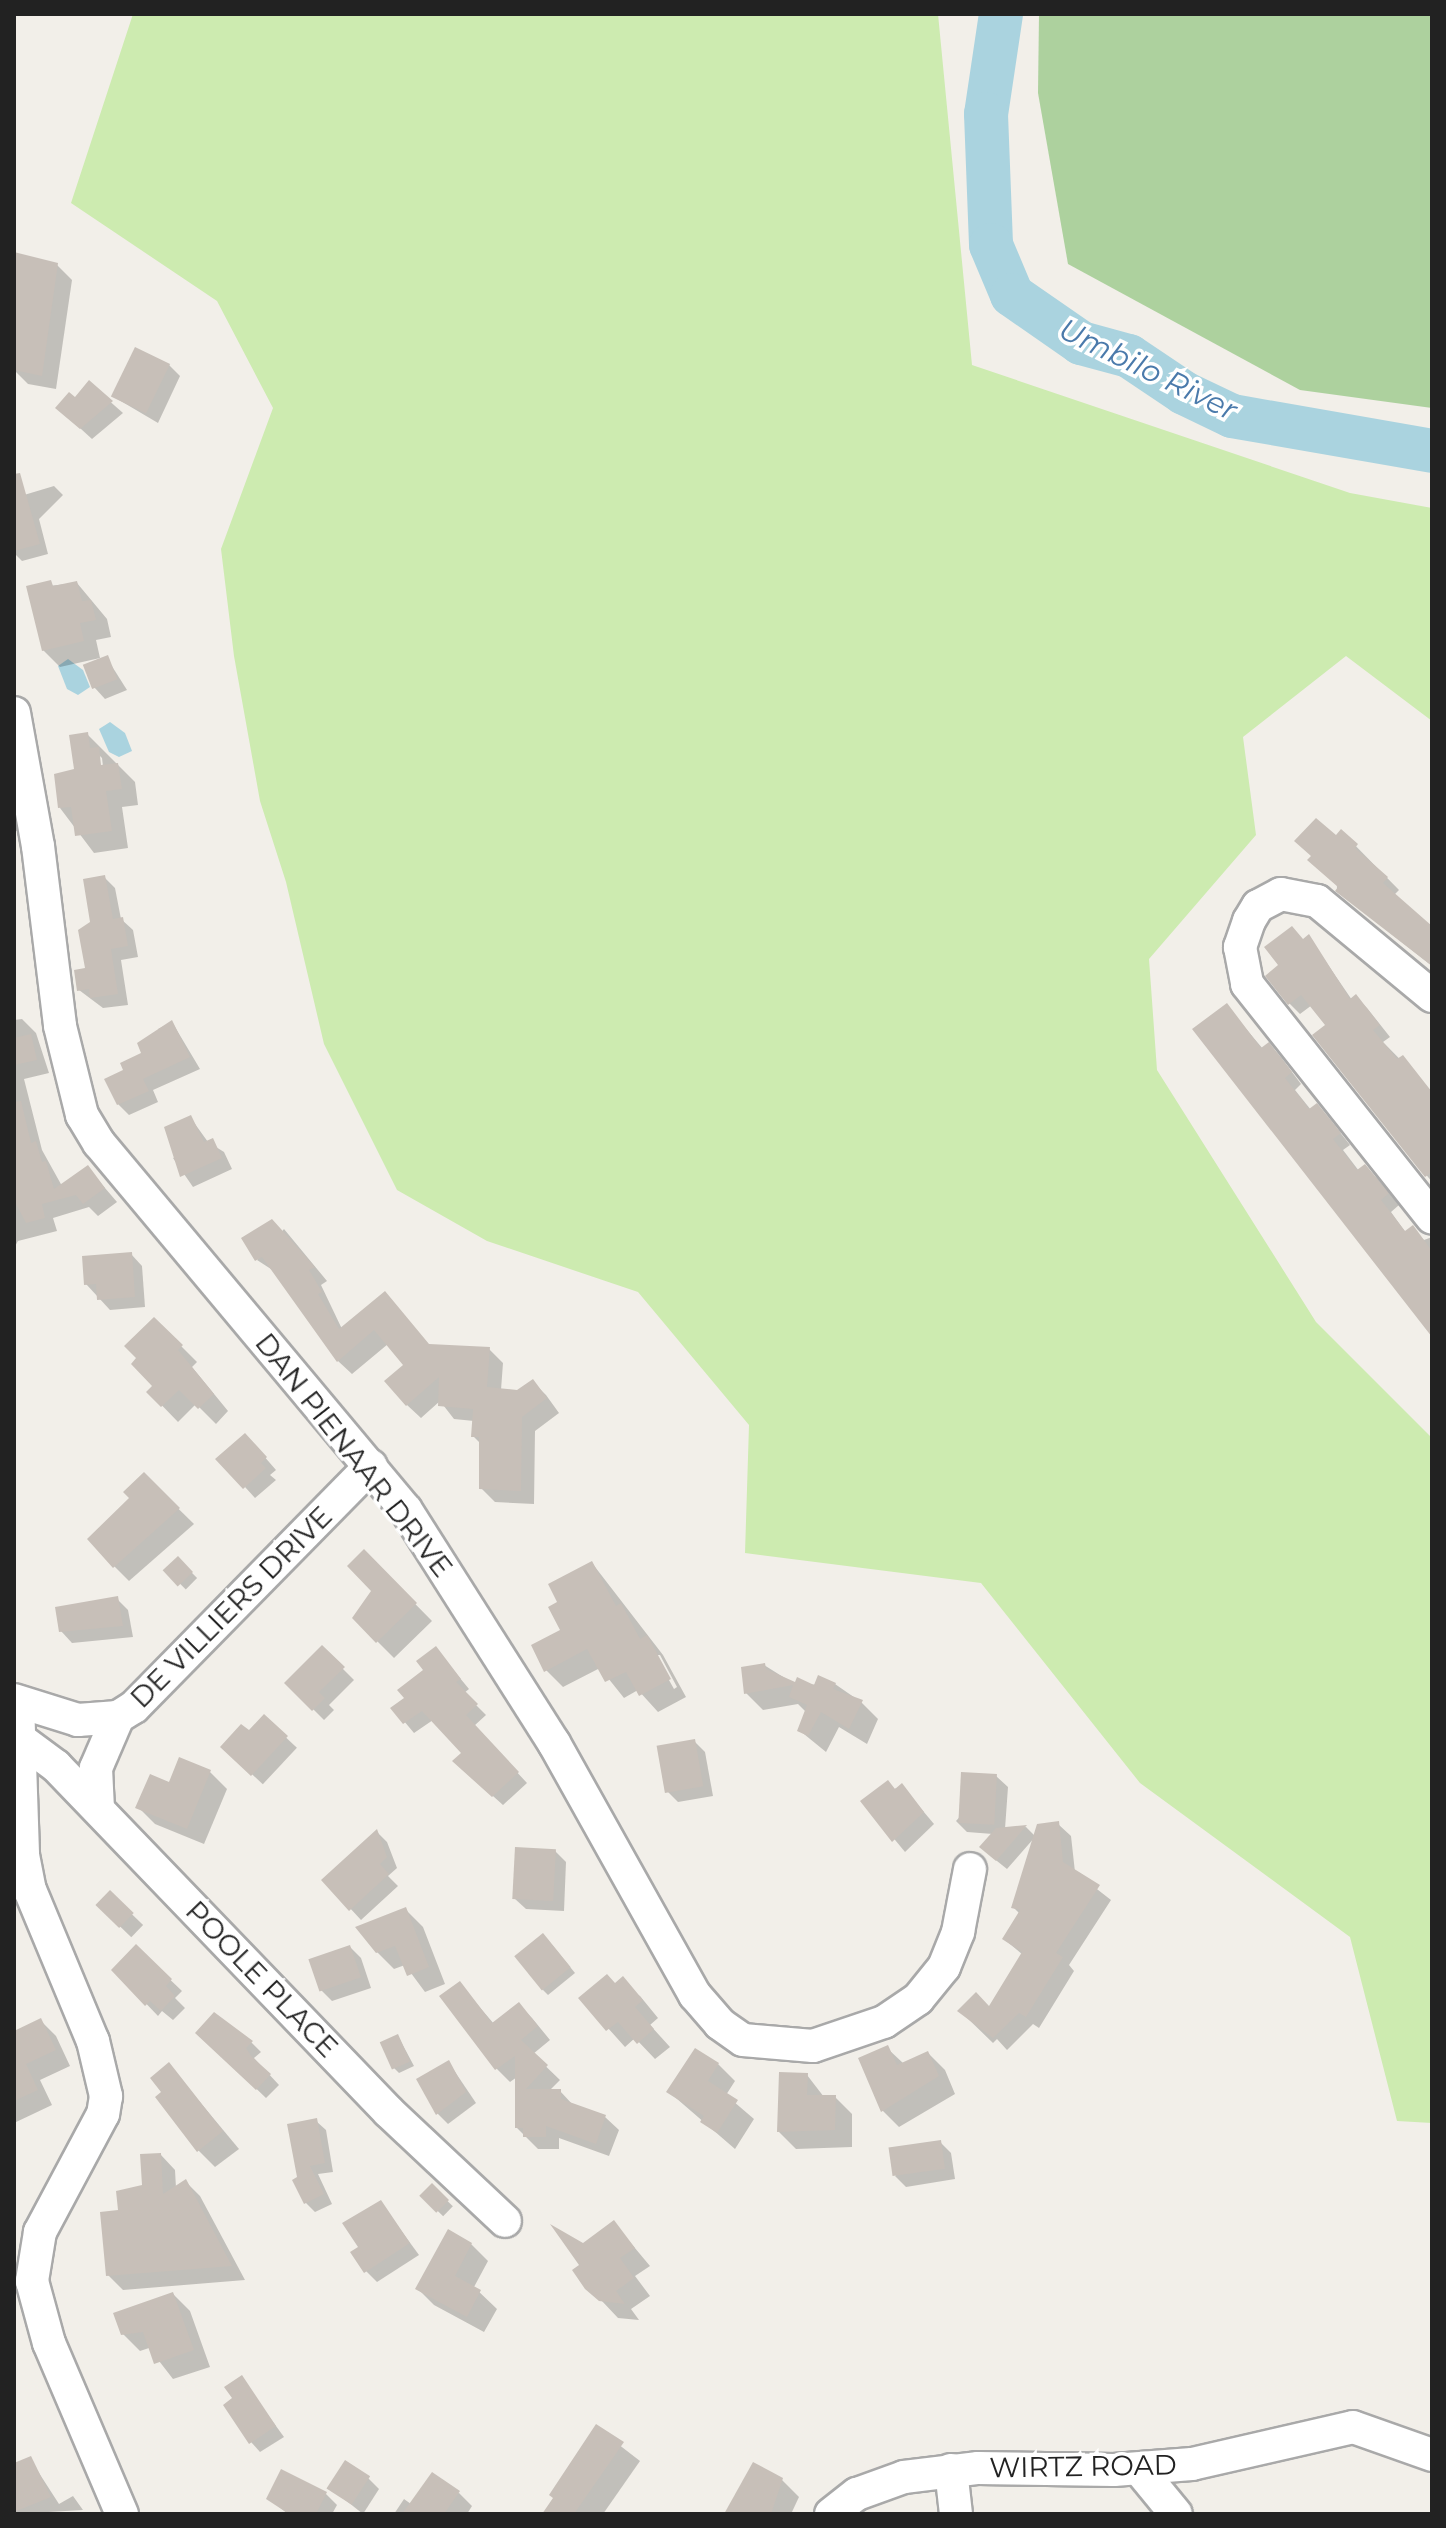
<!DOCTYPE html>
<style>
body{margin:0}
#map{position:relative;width:1446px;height:2528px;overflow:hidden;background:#f2efe9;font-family:Montserrat,sans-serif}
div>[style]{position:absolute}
.grass>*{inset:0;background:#cdebb0}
.forest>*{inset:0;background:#add19e}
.water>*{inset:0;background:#aad3df}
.shadow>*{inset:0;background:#0003;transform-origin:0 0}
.river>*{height:44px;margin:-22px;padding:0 22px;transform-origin:22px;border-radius:22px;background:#aad3df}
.building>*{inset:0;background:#c7bfb8;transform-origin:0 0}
.roads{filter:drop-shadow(2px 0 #a9a9a9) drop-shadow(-2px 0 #a9a9a9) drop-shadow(0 2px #a9a9a9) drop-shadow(0 -2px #a9a9a9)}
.minor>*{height:32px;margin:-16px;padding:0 16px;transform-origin:16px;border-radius:16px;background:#fff}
span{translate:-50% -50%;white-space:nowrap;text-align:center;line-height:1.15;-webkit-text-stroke:7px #fff;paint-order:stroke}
.street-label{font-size:28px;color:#222}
.water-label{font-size:30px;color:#4a7aab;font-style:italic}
.frame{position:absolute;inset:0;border:16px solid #222;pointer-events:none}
</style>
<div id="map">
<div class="grass">
<div style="clip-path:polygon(133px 14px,938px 14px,972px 365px,1350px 493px,1432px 508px,1432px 721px,1346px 656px,1243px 737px,1256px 835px,1149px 959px,1157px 1070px,1316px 1322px,1432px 1438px,1432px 2123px,1397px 2121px,1350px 1937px,1140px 1783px,981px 1583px,745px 1553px,749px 1425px,638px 1292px,487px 1241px,397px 1190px,324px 1044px,286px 882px,260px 801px,234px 656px,221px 549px,273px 408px,217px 301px,71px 203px)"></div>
</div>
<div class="forest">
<div style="clip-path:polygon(1039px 14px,1432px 14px,1432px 408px,1300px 390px,1068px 264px,1038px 93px)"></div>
</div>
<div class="water">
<div style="clip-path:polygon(68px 659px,83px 670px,90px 687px,78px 695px,67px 689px,58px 666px)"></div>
<div style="clip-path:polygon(110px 722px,125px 733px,132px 751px,119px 757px,109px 752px,99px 729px)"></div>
</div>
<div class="shadow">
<div style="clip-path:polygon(14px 261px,57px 265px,72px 280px,56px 389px,28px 384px,14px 370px)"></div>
<div style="clip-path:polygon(169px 365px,180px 376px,158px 423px,114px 397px)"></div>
<div style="clip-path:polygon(89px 383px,123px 413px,92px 439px,69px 418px)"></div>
<div style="clip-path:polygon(54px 486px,63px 495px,39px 519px,48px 554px,22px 561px,14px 553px,14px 498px)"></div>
<div style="clip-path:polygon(77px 583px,107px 619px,111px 637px,96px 640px,100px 658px,60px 667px,43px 650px,29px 588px)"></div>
<div style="clip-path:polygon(108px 660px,127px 690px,105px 699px,94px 687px)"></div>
<div style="clip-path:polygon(evenodd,87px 734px,135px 782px,138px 805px,122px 807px,128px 848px,94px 853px,60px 808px,87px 734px,97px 753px,102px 758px,104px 775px,100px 776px,97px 753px)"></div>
<div style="clip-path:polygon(14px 804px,19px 831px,14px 831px)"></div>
<div style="clip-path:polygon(1342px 832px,1399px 890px,1394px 895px,1432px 928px,1432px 966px,1337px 891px,1336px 838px)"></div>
<div style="clip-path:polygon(104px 877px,115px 888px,121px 919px,133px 930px,138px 957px,121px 960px,128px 1005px,103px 1008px,79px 990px,87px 970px)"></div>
<div style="clip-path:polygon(1309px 937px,1352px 1000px,1356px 997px,1367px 1008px,1390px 1037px,1383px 1042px,1432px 1092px,1432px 1182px,1315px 1035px,1328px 1025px,1312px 1005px,1300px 1014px,1289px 1003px)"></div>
<div style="clip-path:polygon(1226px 1005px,1263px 1049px,1269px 1045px,1280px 1056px,1301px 1084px,1295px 1090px,1311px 1110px,1328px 1117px,1350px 1145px,1343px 1150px,1359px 1171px,1376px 1177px,1399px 1205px,1391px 1212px,1406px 1233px,1412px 1228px,1424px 1240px,1432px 1237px,1432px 1333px)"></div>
<div style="clip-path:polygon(22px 1019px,36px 1033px,49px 1073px,24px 1079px,42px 1150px,62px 1186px,87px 1167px,117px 1202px,98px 1216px,89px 1207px,53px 1218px,57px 1231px,18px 1241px,14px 1248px,14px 1020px)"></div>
<div style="clip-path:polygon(172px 1022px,200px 1069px,153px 1090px,158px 1102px,129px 1115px,118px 1104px,126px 1071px,161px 1035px,158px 1029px)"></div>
<div style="clip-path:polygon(190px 1117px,208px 1142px,224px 1152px,232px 1169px,193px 1187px,173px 1158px,180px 1155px)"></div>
<div style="clip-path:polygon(284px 1229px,327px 1281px,321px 1285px,342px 1329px,384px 1294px,430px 1346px,489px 1349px,503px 1363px,501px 1390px,518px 1392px,532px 1381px,546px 1395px,559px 1413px,535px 1431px,534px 1504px,495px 1502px,481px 1488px,481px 1444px,473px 1436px,474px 1421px,454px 1419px,440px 1401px,421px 1418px,407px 1405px,406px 1365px,388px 1344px,352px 1374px,338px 1361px,274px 1271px,257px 1260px)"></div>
<div style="clip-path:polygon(131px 1254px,142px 1266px,145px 1307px,110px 1310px,86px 1284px)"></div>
<div style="clip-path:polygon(154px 1319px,197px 1362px,192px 1367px,228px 1411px,216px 1424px,196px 1404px,178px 1422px,149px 1392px,155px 1386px)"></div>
<div style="clip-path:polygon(256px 1447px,276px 1470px,270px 1475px,276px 1480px,255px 1498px,245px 1487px)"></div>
<div style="clip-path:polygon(144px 1475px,194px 1524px,129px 1581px,114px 1566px,132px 1498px)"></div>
<div style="clip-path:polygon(364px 1552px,432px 1621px,394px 1658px,354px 1618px,374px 1591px)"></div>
<div style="left:178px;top:1559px;width:27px;height:16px;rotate:45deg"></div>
<div style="clip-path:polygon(evenodd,592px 1563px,663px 1655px,686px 1697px,658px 1712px,638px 1690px,624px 1698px,600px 1668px,563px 1687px,546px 1670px,563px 1631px,560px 1603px,592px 1563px,655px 1655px,660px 1655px,677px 1687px,674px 1689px,655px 1655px)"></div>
<div style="clip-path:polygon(117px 1599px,128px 1610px,133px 1637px,72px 1643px,61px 1631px)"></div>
<div style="clip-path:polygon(322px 1648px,354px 1680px,329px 1705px,334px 1710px,324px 1720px,287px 1683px)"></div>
<div style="clip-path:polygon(436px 1649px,469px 1689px,464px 1693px,486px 1715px,474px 1726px,527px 1783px,503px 1805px,465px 1771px,464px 1753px,433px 1720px,414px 1733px,393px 1708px,406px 1699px)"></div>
<div style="clip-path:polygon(764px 1665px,796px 1685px,835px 1684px,861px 1702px,878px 1719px,867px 1744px,839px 1727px,826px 1752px,799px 1730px,806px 1712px,798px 1704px,763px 1710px,746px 1693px)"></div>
<div style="left:264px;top:1717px;width:45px;height:50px;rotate:43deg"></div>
<div style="clip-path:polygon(694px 1741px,705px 1752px,713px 1796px,678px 1802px,667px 1791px)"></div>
<div style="clip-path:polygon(210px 1772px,227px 1789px,204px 1844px,155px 1824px,138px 1807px)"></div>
<div style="clip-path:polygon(996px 1776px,1008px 1787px,1005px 1829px,1026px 1827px,1035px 1836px,1058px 1824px,1071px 1836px,1075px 1872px,1111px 1900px,1069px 1965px,1074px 1971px,1039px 2028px,1033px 2024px,1007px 2050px,997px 2039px,993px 2043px,960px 2011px,990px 2009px,1023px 1955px,1004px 1939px,1020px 1914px,1013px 1907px,1035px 1837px,1007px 1869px,992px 1857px,993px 1834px,967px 1832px,956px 1821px)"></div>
<div style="clip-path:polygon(902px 1786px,934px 1824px,905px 1852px,863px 1801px)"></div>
<div style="clip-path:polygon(377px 1832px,387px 1842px,397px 1868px,388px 1876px,398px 1886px,361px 1920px,324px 1880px)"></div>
<div style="clip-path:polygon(555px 1851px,566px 1862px,564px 1911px,526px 1909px,514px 1898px)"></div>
<div style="left:110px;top:1893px;width:46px;height:17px;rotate:44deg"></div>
<div style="clip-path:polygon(406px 1910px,423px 1927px,445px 1984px,425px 1992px,405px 1965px,394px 1969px,377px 1952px)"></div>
<div style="clip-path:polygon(548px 1940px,575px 1973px,548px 1995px,543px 1990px)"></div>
<div style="clip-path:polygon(136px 1947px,182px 1991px,175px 1998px,185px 2008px,173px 2020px,162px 2011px,158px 2016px,114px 1970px)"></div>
<div style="clip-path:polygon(350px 1947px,361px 1958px,371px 1988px,332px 2001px,321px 1990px)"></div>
<div style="clip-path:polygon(460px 1984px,494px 2024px,519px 2005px,532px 2018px,550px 2040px,533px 2054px,560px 2080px,549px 2091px,560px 2091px,574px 2106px,605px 2117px,619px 2130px,609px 2156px,559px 2138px,559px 2149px,538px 2149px,517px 2128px,517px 2077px,510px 2082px,497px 2069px,442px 1997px)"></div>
<div style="clip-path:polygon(616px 1985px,640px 1996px,658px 2018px,650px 2025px,670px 2047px,655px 2059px,635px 2038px,625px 2047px,581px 1998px)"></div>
<div style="clip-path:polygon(40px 2020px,56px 2036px,70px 2066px,40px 2080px,52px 2105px,14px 2123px,14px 2041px)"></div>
<div style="clip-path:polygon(398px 2036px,414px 2066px,399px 2073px,394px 2068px)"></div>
<div style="clip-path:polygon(207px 2042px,251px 2042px,261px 2052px,254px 2058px,279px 2085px,266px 2098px)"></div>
<div style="clip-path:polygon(887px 2048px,904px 2064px,928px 2053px,945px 2070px,955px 2094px,899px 2127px,882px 2110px)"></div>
<div style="clip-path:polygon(449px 2063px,476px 2103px,448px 2124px,437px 2113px)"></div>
<div style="clip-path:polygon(718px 2064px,735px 2081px,726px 2095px,754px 2119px,735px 2149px,669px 2092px)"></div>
<div style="clip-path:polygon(169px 2065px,239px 2149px,215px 2167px,198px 2150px,164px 2092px)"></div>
<div style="clip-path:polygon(807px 2075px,824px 2097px,835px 2097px,852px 2114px,852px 2147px,796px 2149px,779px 2132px)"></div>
<div style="clip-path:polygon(316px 2121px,326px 2130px,333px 2172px,318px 2174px,332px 2204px,315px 2212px,306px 2203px,299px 2178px)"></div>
<div style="clip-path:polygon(940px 2142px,951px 2153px,955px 2179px,906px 2187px,895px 2176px)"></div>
<div style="clip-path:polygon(161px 2155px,175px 2170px,176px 2188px,185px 2181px,200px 2196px,245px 2280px,123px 2290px,108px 2275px,120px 2212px,145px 2186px)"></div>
<div style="left:432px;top:2186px;width:29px;height:14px;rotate:44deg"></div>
<div style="clip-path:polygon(381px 2203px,419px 2255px,377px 2282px,366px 2271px,361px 2248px)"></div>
<div style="clip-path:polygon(614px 2223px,650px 2266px,635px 2276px,650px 2296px,631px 2309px,639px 2320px,618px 2318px,601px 2300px,582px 2266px,583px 2245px)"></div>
<div style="clip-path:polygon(471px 2244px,488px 2261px,474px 2287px,497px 2309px,484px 2332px,434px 2305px,417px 2288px)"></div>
<div style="clip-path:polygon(173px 2294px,190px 2311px,210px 2367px,173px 2379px,149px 2348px,140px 2351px,123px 2334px)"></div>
<div style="clip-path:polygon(241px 2378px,284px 2437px,260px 2452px,251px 2442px,235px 2399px)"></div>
<div style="clip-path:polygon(596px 2427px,640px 2461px,603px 2514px,544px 2514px)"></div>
<div style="clip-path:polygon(30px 2459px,59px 2504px,73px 2496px,83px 2510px,14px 2514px,14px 2466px)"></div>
<div style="clip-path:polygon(368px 2478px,379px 2489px,363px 2514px,329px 2487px)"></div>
<div style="clip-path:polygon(782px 2480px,799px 2497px,791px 2514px,726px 2514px)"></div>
<div style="clip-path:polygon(459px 2493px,472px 2506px,467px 2514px,394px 2514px,404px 2499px,411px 2504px)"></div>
<div style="clip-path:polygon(326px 2494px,337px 2505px,332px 2514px,288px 2514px,268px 2498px)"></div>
</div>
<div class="river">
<div style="left:1001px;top:14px;width:101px;rotate:98.5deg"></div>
<div style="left:986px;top:114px;width:131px;rotate:87.8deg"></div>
<div style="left:991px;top:245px;width:54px;rotate:67.2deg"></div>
<div style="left:1012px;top:295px;width:84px;rotate:34.8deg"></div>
<div style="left:1081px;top:343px;width:50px;rotate:15.2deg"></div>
<div style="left:1129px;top:356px;width:66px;rotate:33.9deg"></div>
<div style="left:1184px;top:393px;width:53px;rotate:25.6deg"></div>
<div style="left:1232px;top:416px;width:203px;rotate:9.9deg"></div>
</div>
<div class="building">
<div style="clip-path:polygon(14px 252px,58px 263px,42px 376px,14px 370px)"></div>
<div style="left:135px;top:347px;width:39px;height:55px;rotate:26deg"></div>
<div style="clip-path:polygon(89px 380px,113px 401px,80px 429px,55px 408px,69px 392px,75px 397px)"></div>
<div style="clip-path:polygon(20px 473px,40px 544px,14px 551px,14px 474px)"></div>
<div style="clip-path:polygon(51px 580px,53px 586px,77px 581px,82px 601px,91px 600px,96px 620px,80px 623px,84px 641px,42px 651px,26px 586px)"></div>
<div style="left:108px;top:655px;width:26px;height:27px;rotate:69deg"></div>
<div style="clip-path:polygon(88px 732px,90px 748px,99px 747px,101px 765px,118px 763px,122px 789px,106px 791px,112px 831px,75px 836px,71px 807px,58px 808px,54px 774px,74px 769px,69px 735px)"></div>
<div style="clip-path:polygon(1316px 818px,1336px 835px,1341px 829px,1358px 844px,1355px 848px,1388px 877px,1383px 883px,1432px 926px,1432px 966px,1335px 891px,1338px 887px,1307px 860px,1311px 856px,1294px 841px)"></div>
<div style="clip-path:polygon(105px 875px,113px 919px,123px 917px,128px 946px,111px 949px,118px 994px,90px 998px,89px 989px,77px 991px,74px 970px,85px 968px,78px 930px,90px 922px,83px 879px)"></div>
<div style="clip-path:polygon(1292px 926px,1303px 939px,1309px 934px,1350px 999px,1356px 994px,1380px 1025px,1373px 1030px,1397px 1059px,1403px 1055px,1432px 1092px,1432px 1172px,1425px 1177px,1312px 1035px,1325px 1025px,1301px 995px,1288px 1005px,1265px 976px,1278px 965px,1264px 947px)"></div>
<div style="clip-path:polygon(1227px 1003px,1261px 1048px,1269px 1042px,1275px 1050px,1292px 1072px,1285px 1078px,1309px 1109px,1317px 1103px,1341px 1133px,1333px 1139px,1357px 1170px,1365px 1164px,1389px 1193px,1381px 1200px,1405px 1231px,1413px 1225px,1432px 1251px,1432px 1337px,1192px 1029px)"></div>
<div style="clip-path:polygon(172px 1020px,190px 1057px,143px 1079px,149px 1091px,117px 1105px,104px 1079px,123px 1070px,120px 1063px,141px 1053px,137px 1043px)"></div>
<div style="clip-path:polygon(31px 1034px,37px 1060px,14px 1065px,14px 1038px)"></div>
<div style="clip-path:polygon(21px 1101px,31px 1143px,36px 1141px,42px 1162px,46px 1161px,54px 1189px,88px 1165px,105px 1188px,83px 1204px,76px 1195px,42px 1204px,45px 1218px,26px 1223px,14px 1200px,14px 1102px)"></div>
<div style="clip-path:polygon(191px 1115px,204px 1142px,213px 1138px,222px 1158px,180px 1177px,164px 1127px)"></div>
<div style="clip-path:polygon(272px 1219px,315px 1267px,309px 1270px,322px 1292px,318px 1294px,339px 1329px,385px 1291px,429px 1344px,490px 1347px,487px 1387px,517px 1390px,533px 1379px,547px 1398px,522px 1417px,521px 1491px,479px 1489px,479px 1437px,471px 1437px,473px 1409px,438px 1406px,439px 1377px,406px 1406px,384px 1381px,403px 1365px,374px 1330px,337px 1362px,262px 1257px,255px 1261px,241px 1238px)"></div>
<div style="clip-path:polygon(132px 1252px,135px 1297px,97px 1300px,96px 1284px,84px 1285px,82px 1256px)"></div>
<div style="clip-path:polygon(154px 1317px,183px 1345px,178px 1350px,214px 1394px,198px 1409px,179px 1390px,161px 1407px,146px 1392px,152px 1386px,131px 1364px,136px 1358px,124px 1346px)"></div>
<div style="clip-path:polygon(245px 1433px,267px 1457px,261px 1463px,266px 1468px,243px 1489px,215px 1459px)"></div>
<div style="clip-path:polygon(144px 1472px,180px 1508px,113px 1568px,87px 1539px,129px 1498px,123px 1492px)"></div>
<div style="clip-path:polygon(364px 1549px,417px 1603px,376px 1643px,352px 1618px,371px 1591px,347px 1566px)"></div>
<div style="left:178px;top:1556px;width:22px;height:21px;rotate:47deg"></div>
<div style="clip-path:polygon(592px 1561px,616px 1606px,621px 1603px,640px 1639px,647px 1635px,671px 1679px,639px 1696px,626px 1672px,605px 1682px,587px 1649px,544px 1672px,531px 1645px,560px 1630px,548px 1607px,557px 1602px,548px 1584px)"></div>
<div style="clip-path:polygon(118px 1596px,123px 1626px,59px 1632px,55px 1607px)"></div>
<div style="clip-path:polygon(322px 1645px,345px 1667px,319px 1692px,325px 1698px,312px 1711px,284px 1683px)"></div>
<div style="clip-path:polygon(436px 1646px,461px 1679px,456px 1682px,478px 1704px,466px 1715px,519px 1772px,492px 1797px,452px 1761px,461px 1753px,422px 1711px,403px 1724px,390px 1708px,404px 1698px,397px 1690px,423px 1670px,416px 1661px)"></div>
<div style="clip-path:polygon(765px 1663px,766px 1669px,795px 1682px,797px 1677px,814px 1685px,818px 1675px,836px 1683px,833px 1689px,863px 1700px,849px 1729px,821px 1712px,808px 1736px,797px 1731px,807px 1705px,789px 1697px,793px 1685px,744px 1694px,741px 1667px)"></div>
<div style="clip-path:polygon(264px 1714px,288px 1736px,251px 1776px,220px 1747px,241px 1724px,249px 1730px)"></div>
<div style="left:695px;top:1739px;width:48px;height:39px;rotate:80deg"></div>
<div style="clip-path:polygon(179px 1757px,211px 1770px,187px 1829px,135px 1808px,150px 1774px,169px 1782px)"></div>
<div style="left:961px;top:1772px;width:36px;height:51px;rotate:3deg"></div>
<div style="clip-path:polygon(888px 1780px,895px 1789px,902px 1783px,924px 1812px,892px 1842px,860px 1801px)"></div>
<div style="clip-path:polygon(1059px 1821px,1063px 1862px,1100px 1885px,1056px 1953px,1063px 1957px,1026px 2017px,1019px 2013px,993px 2038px,957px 2011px,976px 1992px,989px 2006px,1022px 1952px,1002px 1939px,1020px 1910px,1011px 1908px,1037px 1824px)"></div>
<div style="clip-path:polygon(1027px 1825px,996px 1861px,979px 1847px,996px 1828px)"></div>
<div style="clip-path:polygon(377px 1829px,387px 1857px,380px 1864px,389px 1874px,349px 1911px,321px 1880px)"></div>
<div style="left:515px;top:1847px;width:41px;height:52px;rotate:3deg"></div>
<div style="left:110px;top:1890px;width:33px;height:21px;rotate:44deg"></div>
<div style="clip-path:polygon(406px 1907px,429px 1967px,407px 1976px,395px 1946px,376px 1953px,355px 1927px)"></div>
<div style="left:543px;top:1933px;width:44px;height:37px;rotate:51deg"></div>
<div style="clip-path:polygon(136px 1944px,172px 1979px,166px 1986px,175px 1996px,161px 2011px,150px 2001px,145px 2006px,111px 1970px)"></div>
<div style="left:350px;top:1945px;width:34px;height:44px;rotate:71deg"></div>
<div style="clip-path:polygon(607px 1974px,615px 1983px,623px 1976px,643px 2000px,635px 2007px,654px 2029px,637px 2044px,618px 2022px,606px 2031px,578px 1998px)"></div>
<div style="clip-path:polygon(460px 1981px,492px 2023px,519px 2002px,538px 2026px,521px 2040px,548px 2065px,526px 2089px,561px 2089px,561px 2099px,606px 2115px,596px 2144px,546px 2126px,546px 2137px,523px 2137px,523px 2128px,515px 2128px,515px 2056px,495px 2070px,439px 1996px)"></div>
<div style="clip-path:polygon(214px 2012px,253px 2041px,246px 2048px,251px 2056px,271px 2074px,256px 2090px,195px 2033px)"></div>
<div style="clip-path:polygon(41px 2018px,56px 2050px,26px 2064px,38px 2090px,14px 2101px,14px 2031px)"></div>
<div style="left:398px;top:2034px;width:30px;height:20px;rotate:66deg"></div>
<div style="clip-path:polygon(888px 2045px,897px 2065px,928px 2051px,939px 2076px,881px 2112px,858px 2058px)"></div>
<div style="clip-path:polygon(695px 2048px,719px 2063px,708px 2081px,738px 2100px,717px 2133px,700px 2122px,704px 2116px,666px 2092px)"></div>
<div style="clip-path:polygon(449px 2060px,466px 2092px,436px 2115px,416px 2079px)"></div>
<div style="clip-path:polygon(169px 2062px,223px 2131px,197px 2152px,155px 2097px,161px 2092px,150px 2078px)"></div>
<div style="clip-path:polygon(779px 2072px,808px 2073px,807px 2095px,836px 2095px,835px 2130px,777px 2132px)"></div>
<div style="clip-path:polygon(317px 2118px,325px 2163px,310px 2166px,324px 2194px,304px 2204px,292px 2180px,297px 2177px,287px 2124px)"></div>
<div style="left:941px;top:2140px;width:29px;height:53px;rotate:82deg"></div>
<div style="clip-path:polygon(161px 2153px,163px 2194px,186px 2179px,232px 2266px,106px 2276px,100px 2212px,118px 2210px,116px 2191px,142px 2185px,140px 2154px)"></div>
<div style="left:432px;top:2183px;width:24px;height:18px;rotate:45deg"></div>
<div style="clip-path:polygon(381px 2200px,410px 2243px,364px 2273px,350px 2252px,358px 2247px,342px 2223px)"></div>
<div style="clip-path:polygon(614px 2220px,635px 2248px,620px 2258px,634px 2278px,616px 2291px,625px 2304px,599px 2301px,585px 2289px,572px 2270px,579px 2265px,550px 2224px,583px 2243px)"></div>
<div style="clip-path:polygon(448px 2229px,472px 2243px,455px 2276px,481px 2290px,467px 2317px,415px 2289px)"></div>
<div style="clip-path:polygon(173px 2292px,194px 2350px,154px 2364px,143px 2332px,121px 2335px,113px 2313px)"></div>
<div style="clip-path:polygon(242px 2375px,276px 2426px,249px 2444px,223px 2405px,232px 2398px,224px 2387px)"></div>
<div style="clip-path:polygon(596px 2424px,624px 2442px,574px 2514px,542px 2514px,553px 2498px,549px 2495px)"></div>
<div style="clip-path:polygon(31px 2456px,51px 2497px,14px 2512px,14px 2463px)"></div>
<div style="left:345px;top:2460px;width:30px;height:34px;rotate:33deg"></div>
<div style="clip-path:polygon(753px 2462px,783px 2478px,771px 2514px,724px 2514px)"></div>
<div style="clip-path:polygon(281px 2469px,327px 2492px,316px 2514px,289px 2514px,266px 2499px)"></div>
<div style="clip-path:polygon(432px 2472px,460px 2491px,444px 2514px,402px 2514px)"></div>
</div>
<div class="roads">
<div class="minor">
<div style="left:14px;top:713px;width:135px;rotate:79.8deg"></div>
<div style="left:38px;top:846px;width:181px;rotate:83deg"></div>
<div style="left:60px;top:1026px;width:92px;rotate:76.1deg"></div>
<div style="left:82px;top:1115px;width:33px;rotate:59deg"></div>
<div style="left:99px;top:1143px;width:478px;rotate:50.1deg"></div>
<div style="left:406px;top:1510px;width:276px;rotate:57.6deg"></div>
<div style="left:554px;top:1743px;width:289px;rotate:60.8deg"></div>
<div style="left:695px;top:1995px;width:38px;rotate:49deg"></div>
<div style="left:720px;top:2024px;width:28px;rotate:35deg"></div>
<div style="left:743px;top:2040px;width:70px;rotate:4.9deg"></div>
<div style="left:813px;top:2046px;width:75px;rotate:-18.7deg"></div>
<div style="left:884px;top:2022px;width:41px;rotate:-34.1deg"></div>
<div style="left:918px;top:1999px;width:41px;rotate:-50.9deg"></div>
<div style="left:944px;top:1967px;width:38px;rotate:-68deg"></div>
<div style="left:958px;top:1932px;width:64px;rotate:-79.2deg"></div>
<div style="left:1432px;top:996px;width:149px;rotate:-140.4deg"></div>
<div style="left:1317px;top:901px;width:37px;rotate:-169deg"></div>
<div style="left:1281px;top:894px;width:26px;rotate:152deg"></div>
<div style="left:1258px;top:906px;width:17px;rotate:121deg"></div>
<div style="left:1249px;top:921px;width:28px;rotate:109deg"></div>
<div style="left:1240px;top:947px;width:38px;rotate:79deg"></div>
<div style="left:1247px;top:984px;width:298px;rotate:51.6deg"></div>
<div style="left:14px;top:1700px;width:67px;rotate:17.4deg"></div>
<div style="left:78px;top:1720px;width:40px;rotate:-4.3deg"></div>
<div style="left:118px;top:1717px;width:19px;rotate:-32deg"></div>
<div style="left:134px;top:1707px;width:338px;rotate:-45.5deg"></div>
<div style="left:18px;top:1702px;width:153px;rotate:88.1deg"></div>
<div style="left:23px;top:1855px;width:36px;rotate:79deg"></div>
<div style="left:30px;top:1890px;width:164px;rotate:67.4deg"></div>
<div style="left:93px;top:2041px;width:57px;rotate:76.7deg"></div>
<div style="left:106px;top:2096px;width:18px;rotate:99deg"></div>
<div style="left:103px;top:2114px;width:134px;rotate:118.1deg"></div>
<div style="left:40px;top:2232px;width:50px;rotate:99.3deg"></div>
<div style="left:32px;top:2281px;width:64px;rotate:74.7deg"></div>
<div style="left:49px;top:2343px;width:186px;rotate:66.9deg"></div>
<div style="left:18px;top:1738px;width:47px;rotate:36.4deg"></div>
<div style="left:56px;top:1766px;width:480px;rotate:46.1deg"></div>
<div style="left:389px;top:2112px;width:159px;rotate:43.2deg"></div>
<div style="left:98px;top:1809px;width:41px;rotate:-92.8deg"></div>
<div style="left:96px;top:1768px;width:56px;rotate:-66.7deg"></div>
<div style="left:1139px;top:2469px;width:58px;rotate:50.6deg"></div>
<div style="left:951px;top:2470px;width:44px;rotate:83.5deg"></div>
<div style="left:831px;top:2514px;width:33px;rotate:-38deg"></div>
<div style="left:857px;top:2494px;width:50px;rotate:-19.9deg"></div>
<div style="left:904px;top:2477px;width:75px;rotate:-6.9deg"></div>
<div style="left:978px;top:2468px;width:136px;rotate:0.8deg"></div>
<div style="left:1114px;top:2470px;width:78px;rotate:-4.4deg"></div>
<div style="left:1192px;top:2464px;width:165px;rotate:-12.9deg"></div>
<div style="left:1353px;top:2427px;width:84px;rotate:19.5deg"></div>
</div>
</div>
<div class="street-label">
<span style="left:354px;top:1455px;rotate:52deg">DAN PIENAAR DRIVE</span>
<span style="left:231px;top:1607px;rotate:-45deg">DE VILLIERS DRIVE</span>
<span style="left:262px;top:1979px;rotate:46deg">POOLE PLACE</span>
<span style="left:1083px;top:2466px;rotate:-1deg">WIRTZ ROAD</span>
</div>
<div class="water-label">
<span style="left:1148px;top:370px;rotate:26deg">Umbilo River</span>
</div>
<div class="frame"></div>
</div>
